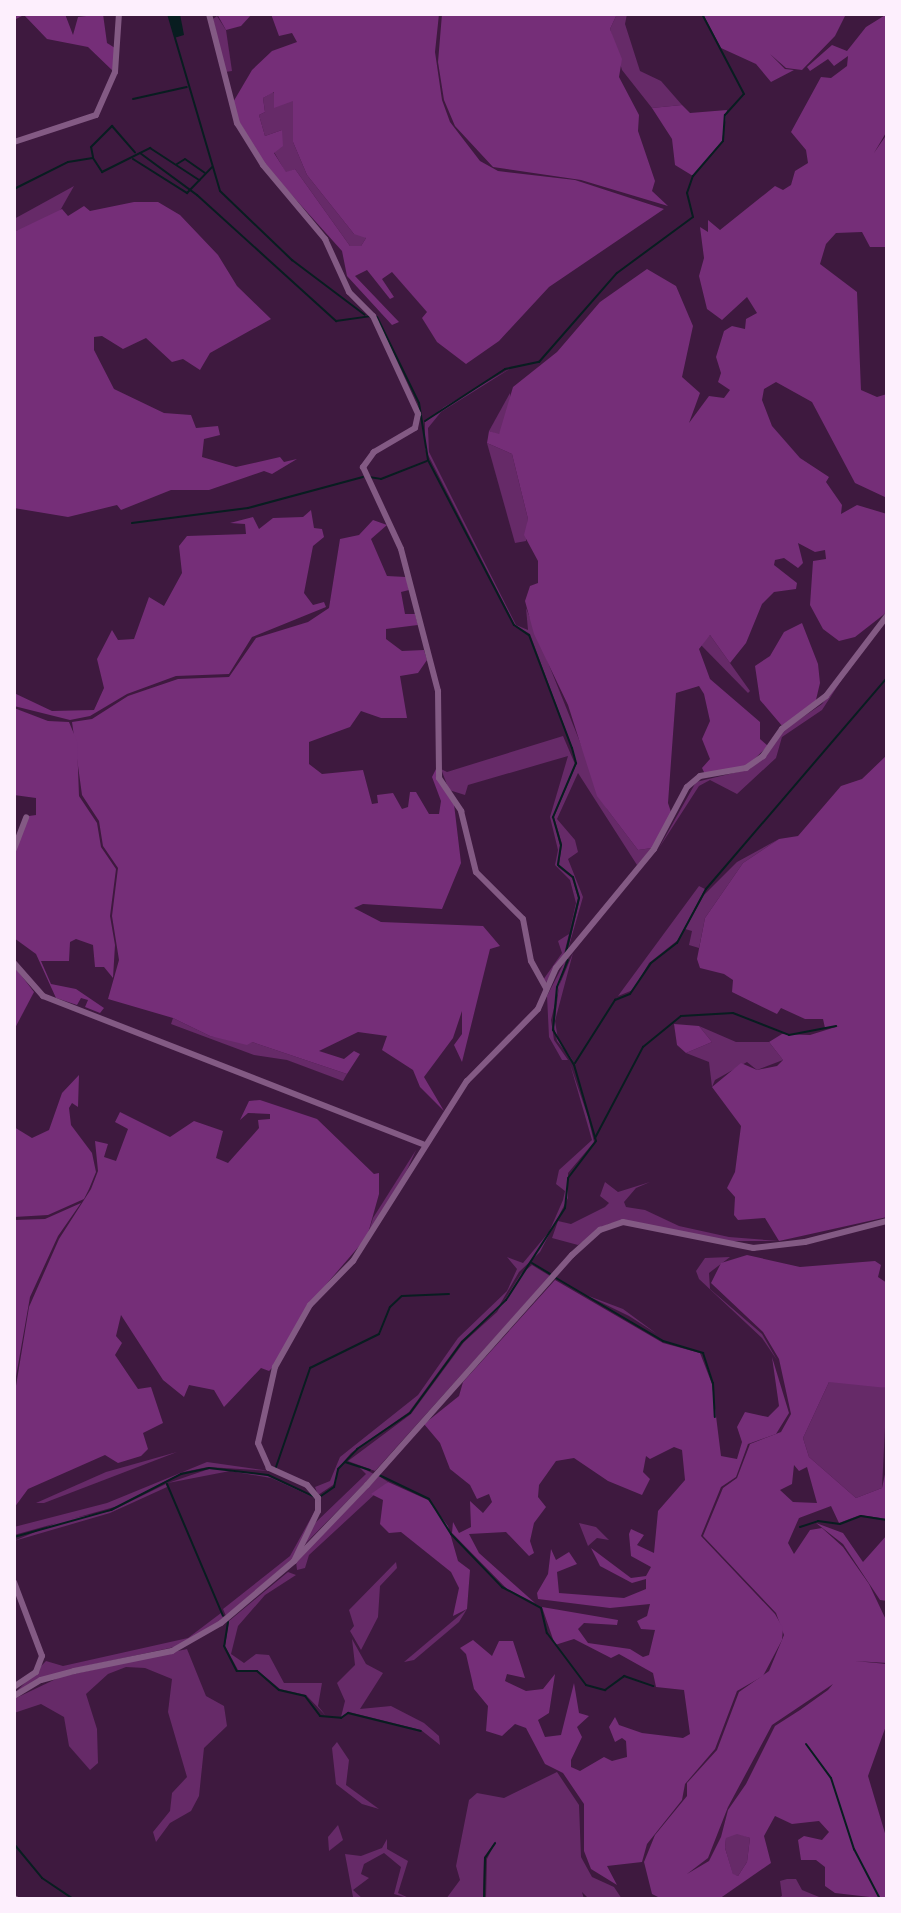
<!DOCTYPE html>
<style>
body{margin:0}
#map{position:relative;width:901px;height:1913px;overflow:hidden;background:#3e193f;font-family:"DejaVu Sans",sans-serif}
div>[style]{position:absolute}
.green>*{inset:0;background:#662a68}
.forest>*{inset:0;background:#752e78}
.water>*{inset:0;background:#081d20}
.stream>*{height:2px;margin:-1px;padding:0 1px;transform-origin:1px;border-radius:1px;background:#081d20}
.minor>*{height:6px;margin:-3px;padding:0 3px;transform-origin:3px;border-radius:3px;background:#835a84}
span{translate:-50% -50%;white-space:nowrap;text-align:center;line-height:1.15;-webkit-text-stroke:8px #330f35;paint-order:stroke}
.frame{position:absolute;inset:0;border:16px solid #fdeffd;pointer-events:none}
</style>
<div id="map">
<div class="green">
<div style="clip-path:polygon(617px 14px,627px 14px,625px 24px,640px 71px,661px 81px,682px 105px,652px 108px,622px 70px,610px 29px)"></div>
<div style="clip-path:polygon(217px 16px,226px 30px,232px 71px,225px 72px,213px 19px)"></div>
<div style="clip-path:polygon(273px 92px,280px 102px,293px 100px,293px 142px,307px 175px,354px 234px,360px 232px,366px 238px,361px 246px,350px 246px,295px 169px,286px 173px,274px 152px,282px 130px,265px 136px,259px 115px,265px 112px,263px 98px)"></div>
<div style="clip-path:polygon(74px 186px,57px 216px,14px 232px,14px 219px)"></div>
<div style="clip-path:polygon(511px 368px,441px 412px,428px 428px,429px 452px,516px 625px,528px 630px,526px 608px,607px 809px,638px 850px,652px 848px,637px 865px,578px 773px,557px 819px,575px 840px,578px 852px,568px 859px,583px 897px,567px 953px,580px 898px,573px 877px,559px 865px,562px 844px,554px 817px,576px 765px,572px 747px,530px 634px,515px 625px,425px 449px,425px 422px,444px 407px)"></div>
<div style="clip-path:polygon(510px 393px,511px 405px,499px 435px,489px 431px)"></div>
<div style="clip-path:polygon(487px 443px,512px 454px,528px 519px,526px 541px,515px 543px)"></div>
<div style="clip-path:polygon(710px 635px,750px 691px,748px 693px,699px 643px)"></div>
<div style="clip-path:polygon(848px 670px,822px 710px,782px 737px,776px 758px,737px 794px,710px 780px,699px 786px,659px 848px,696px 782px,750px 769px,784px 730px,822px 704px)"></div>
<div style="clip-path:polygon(563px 736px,575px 764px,553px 816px,560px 846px,558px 867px,572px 878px,578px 898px,564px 954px,545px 984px,543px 980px,562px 953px,558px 941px,569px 934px,576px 903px,570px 880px,555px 865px,558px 850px,550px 817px,568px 756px,468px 785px,465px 795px,449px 790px,441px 769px,447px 772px)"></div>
<div style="clip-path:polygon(779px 839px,743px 863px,705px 918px,699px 948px,689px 945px,692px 931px,685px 929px,704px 895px,737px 862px)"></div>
<div style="clip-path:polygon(699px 886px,705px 889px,678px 940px,649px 963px,633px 990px,618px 996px)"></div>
<div style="clip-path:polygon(573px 953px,555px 1021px,558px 1039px,574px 1062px,557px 1041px,554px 1027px,559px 986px)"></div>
<div style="clip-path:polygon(566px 959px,551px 1020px,554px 1040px,568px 1060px,562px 1060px,549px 1037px,547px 996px)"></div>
<div style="clip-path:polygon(173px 1018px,210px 1036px,252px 1042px,347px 1074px,343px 1081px,287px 1060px,254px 1055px,171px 1024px)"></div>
<div style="clip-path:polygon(699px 1026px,736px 1042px,769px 1042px,783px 1060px,757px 1070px,747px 1062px,715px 1080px,712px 1087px,709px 1062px,686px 1053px,712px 1042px)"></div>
<div style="clip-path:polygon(570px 1064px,588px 1117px,594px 1142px,568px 1173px,568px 1198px,540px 1252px,519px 1272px,496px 1311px,461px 1341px,409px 1412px,351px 1453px,337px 1470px,336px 1483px,318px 1495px,315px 1487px,330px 1481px,340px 1457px,418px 1395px,458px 1338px,507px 1291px,517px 1269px,507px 1257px,523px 1263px,549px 1232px,563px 1200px,565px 1191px,556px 1184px,559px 1170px,592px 1140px)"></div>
<div style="clip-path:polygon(416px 1150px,407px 1170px,367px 1237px,373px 1218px)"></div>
<div style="clip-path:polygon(605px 1182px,618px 1192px,650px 1182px,636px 1188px,624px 1202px,626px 1207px,645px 1210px,679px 1226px,729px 1237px,779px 1241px,719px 1241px,625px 1221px,608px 1224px,578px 1245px,552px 1238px,558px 1221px,571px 1224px,605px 1207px,609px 1203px,600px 1196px)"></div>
<div style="clip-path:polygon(730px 1257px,709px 1273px,710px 1289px,762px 1334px,777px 1360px,762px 1338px,699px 1279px,696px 1271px,705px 1258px)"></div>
<div style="clip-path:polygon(532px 1265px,550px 1276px,375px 1471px,348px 1461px,411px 1414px,464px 1342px,497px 1312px,521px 1274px)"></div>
<div style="clip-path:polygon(586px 1295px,623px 1309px,657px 1334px,629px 1316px)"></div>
<div style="clip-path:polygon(848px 1380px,887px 1388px,882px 1488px,856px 1498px,809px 1457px,803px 1438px,829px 1382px)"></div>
<div style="clip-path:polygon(177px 1452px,44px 1503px,36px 1503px,106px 1472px)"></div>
<div style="clip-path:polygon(207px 1462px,270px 1471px,208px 1467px,183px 1472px,118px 1506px,14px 1535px,14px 1527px,107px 1503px)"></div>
<div style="clip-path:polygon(358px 1466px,374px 1474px,300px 1549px,314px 1524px,366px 1474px)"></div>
<div style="clip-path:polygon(209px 1469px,231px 1470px,270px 1476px,317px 1499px,271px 1478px,230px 1471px,168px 1483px)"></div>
<div style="clip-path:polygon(379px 1476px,388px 1482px,309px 1555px,305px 1568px,297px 1570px,296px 1561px)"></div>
<div style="clip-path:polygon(166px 1484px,167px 1487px,110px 1513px,14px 1541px,63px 1520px,111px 1511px)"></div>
<div style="clip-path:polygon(317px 1507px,293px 1558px,226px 1616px,223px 1609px,290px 1556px)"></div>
<div style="clip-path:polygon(579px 1523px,596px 1527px,609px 1540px,597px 1538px,588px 1546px)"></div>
<div style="clip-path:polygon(396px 1562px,397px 1568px,380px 1586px,378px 1617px,361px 1650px,350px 1631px,354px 1626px,349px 1610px)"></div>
<div style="clip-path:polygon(288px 1572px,296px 1575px,265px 1595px,238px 1626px,231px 1654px,244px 1663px,256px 1654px,269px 1655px,284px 1683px,322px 1683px,318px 1706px,326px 1716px,306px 1695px,280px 1689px,257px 1670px,238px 1670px,225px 1646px,229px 1621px)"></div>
<div style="clip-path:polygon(467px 1609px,459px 1622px,414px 1660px,404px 1662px)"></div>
<div style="clip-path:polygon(221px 1613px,224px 1618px,184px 1645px,72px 1669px,14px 1694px,46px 1661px,63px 1666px,188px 1638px)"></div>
<div style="clip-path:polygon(352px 1639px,366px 1664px,383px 1673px,360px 1709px,391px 1706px,424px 1723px,439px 1736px,440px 1745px,421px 1730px,349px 1712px,341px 1717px,345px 1701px,337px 1683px,355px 1665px)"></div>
<div style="clip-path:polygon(187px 1649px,206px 1696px,224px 1706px,227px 1726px,204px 1748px,199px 1796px,191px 1811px,170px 1823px,156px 1842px,153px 1832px,170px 1811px,172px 1793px,187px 1777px,168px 1712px,172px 1679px,145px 1668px,126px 1667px,108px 1674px,86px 1694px,97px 1729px,98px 1763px,90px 1770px,69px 1746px,64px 1717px,41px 1704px,14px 1713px,14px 1699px,60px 1677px)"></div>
<div style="clip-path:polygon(337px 1742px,349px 1760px,346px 1785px,379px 1809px,362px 1804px,336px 1784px,332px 1748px)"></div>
<div style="clip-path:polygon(557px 1772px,579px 1805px,581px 1857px,592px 1877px,614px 1887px,622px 1899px,589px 1899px,582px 1892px,584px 1899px,486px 1899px,487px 1859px,496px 1841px,484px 1857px,483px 1899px,446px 1899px,460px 1880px,456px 1866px,469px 1800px,477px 1793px,504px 1798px)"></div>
<div style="clip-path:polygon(338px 1825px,343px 1840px,329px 1851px,328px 1837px)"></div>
<div style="clip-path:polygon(737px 1833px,750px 1838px,747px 1862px,738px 1876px,733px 1875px,725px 1848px,726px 1837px)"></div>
<div style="clip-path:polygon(387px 1839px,387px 1849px,408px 1861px,398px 1893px,411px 1899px,394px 1894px,401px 1867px,384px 1853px,364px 1864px,361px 1874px,369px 1878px,353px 1890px,363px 1899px,353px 1897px,345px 1854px,361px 1856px,382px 1848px)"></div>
<div style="clip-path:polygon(787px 1879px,796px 1879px,802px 1890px,824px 1899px,776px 1899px,782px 1896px,780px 1881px)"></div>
</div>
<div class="forest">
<div style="clip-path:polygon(14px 14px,65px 14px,73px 35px,78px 17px,103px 14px,107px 43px,115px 48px,114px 72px,88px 47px,47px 39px,24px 15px,14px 20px)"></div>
<div style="clip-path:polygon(217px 14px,252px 14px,241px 26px,226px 30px)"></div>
<div style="clip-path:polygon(evenodd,271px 14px,439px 14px,435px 52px,442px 100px,450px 122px,480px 161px,498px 171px,575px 180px,664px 209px,549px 287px,499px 341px,466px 364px,437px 342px,422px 318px,427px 312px,392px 272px,382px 279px,394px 297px,390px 299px,367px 270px,355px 276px,399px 322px,392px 325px,347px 276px,342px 251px,263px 163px,239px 121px,232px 104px,252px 70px,272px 51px,297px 42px,292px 33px,279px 36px,271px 14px,274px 92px,274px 108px,293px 101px,293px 142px,307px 175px,354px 234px,366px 238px,361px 246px,350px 246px,295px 169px,286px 172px,274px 153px,283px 146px,282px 130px,265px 136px,259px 115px,265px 112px,263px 98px,274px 92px)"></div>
<div style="clip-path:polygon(442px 14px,617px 14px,610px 29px,622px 59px,619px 77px,639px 115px,638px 131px,655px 181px,652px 191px,668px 206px,581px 180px,493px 167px,455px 126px,444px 100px,438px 62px)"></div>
<div style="clip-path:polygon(703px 14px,846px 14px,835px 36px,802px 70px,786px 68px,770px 54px,785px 69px,794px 70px,771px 82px,756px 64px,721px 48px)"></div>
<div style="clip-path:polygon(887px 14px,887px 131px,874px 153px,887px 134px,887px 247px,870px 247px,862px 232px,836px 233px,826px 244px,820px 264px,857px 292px,861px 390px,877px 397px,887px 394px,887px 498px,855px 483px,812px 402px,776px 382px,764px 389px,762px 400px,772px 426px,800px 458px,829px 477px,826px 482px,842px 505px,841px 514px,857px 505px,887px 514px,887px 612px,855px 637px,839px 641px,823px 629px,810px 605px,813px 561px,826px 559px,825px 550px,815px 552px,798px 543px,803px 563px,798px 568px,784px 558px,775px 560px,774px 565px,797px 583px,796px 589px,774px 592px,762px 604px,746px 643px,730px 663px,710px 635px,699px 649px,710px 679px,760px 722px,760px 739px,768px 746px,745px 768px,705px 774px,702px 768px,710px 759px,702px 739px,710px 721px,704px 694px,699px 686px,676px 693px,668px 803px,672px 815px,652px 848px,638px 850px,597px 796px,568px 705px,534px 634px,525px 601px,530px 586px,538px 583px,538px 561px,524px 535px,528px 519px,512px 454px,487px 443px,489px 431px,499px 434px,513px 387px,557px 352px,600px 302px,647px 269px,676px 286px,693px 326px,682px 377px,700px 393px,689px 423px,709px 396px,724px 398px,730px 390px,718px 382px,721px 373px,716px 357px,724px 331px,732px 326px,745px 329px,746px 319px,757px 313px,747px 297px,722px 320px,707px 309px,699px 276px,704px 258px,700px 227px,708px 232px,708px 220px,720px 230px,775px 186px,783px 190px,791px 185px,795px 171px,808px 163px,806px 150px,791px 132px,821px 77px,831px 78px,847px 66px,848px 56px,834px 66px,828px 59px,810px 71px,807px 67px,832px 45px,847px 51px,866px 27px)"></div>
<div style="clip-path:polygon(682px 105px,690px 113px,727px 110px,722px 141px,693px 176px,675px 165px,672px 139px,652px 108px)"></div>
<div style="clip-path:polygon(134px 202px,158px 202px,180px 215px,218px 255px,237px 286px,271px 319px,210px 353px,200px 370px,183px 359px,172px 362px,146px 338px,123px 349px,102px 336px,94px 337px,94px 350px,114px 389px,164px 413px,191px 415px,196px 428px,218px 426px,220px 435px,204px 439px,202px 457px,236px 467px,280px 457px,284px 462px,297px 459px,272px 474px,264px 471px,209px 490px,171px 490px,121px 510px,117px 505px,68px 517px,14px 508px,14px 232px,62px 209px,68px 216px,84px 206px,90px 211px)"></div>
<div style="clip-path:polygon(311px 510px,314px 528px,322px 529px,324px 537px,313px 546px,304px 593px,313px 605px,324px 602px,326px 607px,252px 637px,229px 674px,176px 676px,127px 694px,90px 716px,70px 720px,14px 706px,14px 693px,52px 711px,94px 710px,104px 688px,97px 659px,112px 630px,118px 640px,134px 639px,149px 597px,164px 606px,182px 573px,179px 546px,187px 536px,246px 534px,245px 524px,230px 523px,253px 517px,259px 529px,273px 518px,303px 517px)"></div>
<div style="clip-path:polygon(373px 520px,387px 525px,371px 539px,387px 576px,406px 577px,409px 590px,401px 592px,405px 614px,415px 614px,418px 625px,386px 629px,386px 639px,402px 651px,424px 650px,427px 660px,418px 673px,400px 676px,407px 718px,381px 718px,361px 711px,350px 727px,309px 742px,309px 764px,322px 774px,363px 770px,372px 804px,378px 803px,377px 795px,393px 793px,402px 809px,408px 807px,410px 792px,416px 792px,429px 814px,439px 814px,441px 801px,432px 777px,436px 769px,454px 804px,461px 863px,442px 909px,363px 904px,354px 908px,381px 922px,483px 926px,500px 946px,490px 949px,462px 1062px,454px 1045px,462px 1034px,462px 1011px,453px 1038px,424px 1077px,444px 1111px,420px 1087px,413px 1070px,382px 1050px,387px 1036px,358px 1032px,319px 1051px,344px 1059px,354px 1051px,360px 1054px,347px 1074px,252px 1042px,247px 1045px,210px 1036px,173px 1018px,108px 999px,119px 960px,112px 916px,118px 868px,103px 846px,99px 821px,82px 795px,72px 722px,92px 719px,128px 696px,178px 679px,229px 677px,256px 638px,308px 622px,329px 608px,340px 539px,359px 535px)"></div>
<div style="clip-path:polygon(802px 623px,818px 664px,820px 683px,815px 704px,783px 727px,760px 700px,755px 666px,770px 656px,784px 632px)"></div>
<div style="clip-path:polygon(14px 708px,48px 721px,69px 722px,77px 741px,79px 796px,97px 823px,101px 847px,116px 869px,110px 916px,115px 945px,113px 978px,104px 967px,95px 967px,93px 945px,76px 939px,70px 942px,69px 961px,41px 961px,51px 984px,76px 989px,104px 1008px,100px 1013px,85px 1007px,88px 1000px,81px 998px,77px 1005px,56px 998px,36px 954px,14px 938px,14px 852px,29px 816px,36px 815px,36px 798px,14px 795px)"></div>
<div style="clip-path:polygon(887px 755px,887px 1217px,779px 1241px,765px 1218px,738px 1220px,734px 1215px,735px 1197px,727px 1188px,735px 1172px,741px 1126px,712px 1087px,741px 1063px,757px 1070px,777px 1066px,783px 1060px,769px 1042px,782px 1034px,810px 1035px,839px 1026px,825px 1028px,823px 1019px,805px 1019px,781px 1008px,777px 1014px,732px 992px,733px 980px,724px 974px,700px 968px,697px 959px,705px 918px,743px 863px,779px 839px,798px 836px,841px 786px,862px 779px)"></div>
<div style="clip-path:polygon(14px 966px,34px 992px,14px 1030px)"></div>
<div style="clip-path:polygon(674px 1024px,699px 1026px,712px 1042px,686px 1053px,677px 1045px)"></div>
<div style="clip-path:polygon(79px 1075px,78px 1107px,72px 1103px,69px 1108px,71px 1125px,92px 1153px,96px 1172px,89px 1189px,84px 1199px,48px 1215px,14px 1217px,14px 1127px,32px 1138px,49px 1130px,62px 1093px)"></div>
<div style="clip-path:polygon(260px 1100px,317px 1119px,374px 1174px,379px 1173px,379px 1194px,367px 1237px,317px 1295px,274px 1366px,269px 1371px,261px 1368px,224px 1407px,214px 1390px,189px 1385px,184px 1397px,163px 1380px,121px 1315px,116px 1336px,122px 1343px,115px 1355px,138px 1389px,151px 1387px,163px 1423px,143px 1433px,148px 1449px,141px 1456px,118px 1463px,105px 1455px,28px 1489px,14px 1508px,14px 1398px,29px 1307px,59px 1239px,91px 1189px,98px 1171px,95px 1141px,108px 1144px,104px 1157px,116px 1161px,128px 1129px,115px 1122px,120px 1112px,170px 1137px,194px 1121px,223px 1131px,216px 1158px,228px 1163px,259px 1128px,258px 1120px,270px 1119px,270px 1114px,248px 1113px,240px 1120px,249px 1101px)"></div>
<div style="clip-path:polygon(81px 1203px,58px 1236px,30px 1297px,14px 1388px,14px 1220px,45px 1219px)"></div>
<div style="clip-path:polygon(evenodd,747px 1255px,800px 1267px,875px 1261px,881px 1265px,878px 1277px,887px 1283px,887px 1388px,829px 1382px,803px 1438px,809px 1457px,856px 1498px,882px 1488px,887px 1465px,887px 1519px,860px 1515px,839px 1523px,831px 1506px,799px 1518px,788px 1543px,794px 1554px,810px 1530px,822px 1528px,843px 1547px,869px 1584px,887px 1622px,887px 1663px,855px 1661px,887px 1664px,887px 1723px,868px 1776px,887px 1840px,887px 1899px,835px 1893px,825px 1886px,825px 1867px,816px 1860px,801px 1860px,798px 1840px,804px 1836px,822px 1840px,829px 1832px,819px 1821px,792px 1824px,775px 1816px,764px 1836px,771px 1863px,719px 1899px,662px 1899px,652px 1894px,644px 1862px,655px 1835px,687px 1796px,687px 1783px,717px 1750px,739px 1692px,769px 1671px,784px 1635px,776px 1613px,703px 1536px,723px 1488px,737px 1478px,750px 1444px,781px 1432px,791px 1414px,779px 1359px,763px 1332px,711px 1283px,721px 1263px,747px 1255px,794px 1465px,799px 1471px,807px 1467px,817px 1503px,793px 1502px,780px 1490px,792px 1484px,794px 1465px,747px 1255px,833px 1684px,828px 1690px,800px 1710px,775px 1726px,746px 1784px,728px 1810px,721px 1837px,709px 1861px,687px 1874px,708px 1858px,728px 1807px,772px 1725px,833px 1684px,747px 1255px,737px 1834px,750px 1838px,747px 1862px,738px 1876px,733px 1874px,725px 1848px,726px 1838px,737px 1834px)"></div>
<div style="clip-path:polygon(555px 1280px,663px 1343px,700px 1353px,712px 1384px,721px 1456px,737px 1459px,742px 1442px,737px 1427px,745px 1412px,768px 1417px,779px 1406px,772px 1357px,789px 1413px,776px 1434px,748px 1444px,736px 1477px,721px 1487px,701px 1536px,775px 1614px,783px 1628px,782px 1640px,763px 1676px,737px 1691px,715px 1749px,685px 1784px,682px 1800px,647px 1844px,642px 1862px,607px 1866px,617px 1885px,591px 1869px,584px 1851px,584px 1804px,563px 1773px,545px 1764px,526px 1728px,515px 1724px,502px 1736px,486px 1731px,488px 1706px,474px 1689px,466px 1654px,460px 1648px,473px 1640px,492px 1656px,499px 1641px,513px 1641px,525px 1678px,507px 1674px,505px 1681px,526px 1691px,543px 1689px,555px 1674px,549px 1713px,538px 1720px,545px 1737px,561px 1735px,574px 1683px,579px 1713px,589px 1716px,577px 1727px,582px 1737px,571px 1760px,571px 1767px,580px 1771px,604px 1757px,612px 1761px,627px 1757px,626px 1741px,622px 1738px,615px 1742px,609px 1727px,615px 1717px,619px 1725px,642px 1733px,683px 1738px,690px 1734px,684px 1690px,656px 1687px,653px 1673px,619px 1654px,611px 1658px,574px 1639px,555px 1645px,542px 1607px,618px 1620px,617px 1625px,584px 1623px,578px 1629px,588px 1643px,630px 1649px,643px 1657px,649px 1655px,655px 1630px,641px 1629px,637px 1621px,647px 1616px,650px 1604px,610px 1608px,538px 1599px,537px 1593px,548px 1574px,551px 1549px,556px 1560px,569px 1552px,577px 1564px,557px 1572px,559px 1593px,624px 1598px,646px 1589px,646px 1579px,632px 1583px,600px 1566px,591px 1548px,631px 1578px,646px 1576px,651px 1567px,631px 1556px,629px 1534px,631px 1529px,644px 1535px,637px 1545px,654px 1553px,658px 1511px,685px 1480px,682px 1450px,674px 1447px,650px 1459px,646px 1456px,643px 1472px,650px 1479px,642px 1495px,608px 1481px,574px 1458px,556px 1461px,539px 1485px,538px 1497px,546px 1507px,534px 1523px,530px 1541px,534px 1553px,529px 1556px,506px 1532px,469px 1534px,479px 1553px,535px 1603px,507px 1589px,452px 1533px,453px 1522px,459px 1533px,471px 1527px,470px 1501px,483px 1513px,492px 1502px,489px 1494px,477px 1499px,470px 1485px,450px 1469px,440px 1443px,424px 1424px,459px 1396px,463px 1382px)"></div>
<div style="clip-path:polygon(388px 1482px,428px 1500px,448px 1526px,458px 1561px,470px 1570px,467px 1609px,453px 1616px,459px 1588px,451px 1572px,401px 1532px,389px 1533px,380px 1524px,383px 1500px,371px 1494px)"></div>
<div style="clip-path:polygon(816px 1523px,843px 1533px,863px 1562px,887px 1535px,887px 1601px,880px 1600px,843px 1544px)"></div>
</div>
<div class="water">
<div style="clip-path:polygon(167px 14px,180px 14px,184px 35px,174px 38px)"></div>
</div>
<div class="stream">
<div style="left:175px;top:38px;width:159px;rotate:73.6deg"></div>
<div style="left:220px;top:191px;width:100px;rotate:43.8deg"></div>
<div style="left:292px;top:260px;width:91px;rotate:37deg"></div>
<div style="left:133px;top:99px;width:55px;rotate:-12.5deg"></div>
<div style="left:140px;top:153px;width:71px;rotate:36.4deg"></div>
<div style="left:197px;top:195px;width:188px;rotate:42.2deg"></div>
<div style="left:336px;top:321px;width:35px;rotate:-8deg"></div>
<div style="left:93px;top:157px;width:10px;rotate:-101deg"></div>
<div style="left:91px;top:147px;width:30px;rotate:-45deg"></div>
<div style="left:112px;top:126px;width:35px;rotate:49deg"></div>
<div style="left:133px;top:159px;width:64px;rotate:32.2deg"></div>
<div style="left:187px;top:193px;width:36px;rotate:-46deg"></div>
<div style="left:177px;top:164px;width:9px;rotate:-32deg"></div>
<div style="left:185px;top:159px;width:24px;rotate:35deg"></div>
<div style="left:14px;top:189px;width:60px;rotate:-26.6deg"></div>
<div style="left:68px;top:162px;width:25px;rotate:-9deg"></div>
<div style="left:93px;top:158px;width:17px;rotate:57deg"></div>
<div style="left:102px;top:172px;width:54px;rotate:-26.6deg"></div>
<div style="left:150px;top:148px;width:59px;rotate:33.1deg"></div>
<div style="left:377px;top:317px;width:96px;rotate:64deg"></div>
<div style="left:419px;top:403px;width:58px;rotate:81deg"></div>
<div style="left:428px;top:460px;width:186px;rotate:62.5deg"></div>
<div style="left:514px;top:625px;width:18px;rotate:34deg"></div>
<div style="left:529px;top:635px;width:121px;rotate:69.2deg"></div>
<div style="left:572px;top:748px;width:16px;rotate:75deg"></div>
<div style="left:576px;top:763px;width:59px;rotate:113.1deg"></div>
<div style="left:553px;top:817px;width:29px;rotate:74deg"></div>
<div style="left:561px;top:845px;width:20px;rotate:99deg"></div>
<div style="left:558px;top:865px;width:19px;rotate:39deg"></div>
<div style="left:573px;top:877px;width:22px;rotate:74deg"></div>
<div style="left:579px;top:898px;width:56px;rotate:103.5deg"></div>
<div style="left:425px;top:421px;width:95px;rotate:-33deg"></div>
<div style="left:505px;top:369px;width:35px;rotate:-12deg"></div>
<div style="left:539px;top:362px;width:118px;rotate:-48.8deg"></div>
<div style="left:617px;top:273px;width:94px;rotate:-36.4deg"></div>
<div style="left:693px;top:217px;width:25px;rotate:-104deg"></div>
<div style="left:687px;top:193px;width:18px;rotate:-71deg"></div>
<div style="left:693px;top:176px;width:46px;rotate:-49.4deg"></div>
<div style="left:723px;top:141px;width:26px;rotate:-86deg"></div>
<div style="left:725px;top:115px;width:28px;rotate:-48deg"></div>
<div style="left:744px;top:94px;width:90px;rotate:-117.7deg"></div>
<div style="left:369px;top:477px;width:12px;rotate:9deg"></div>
<div style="left:381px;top:479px;width:49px;rotate:-21.4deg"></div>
<div style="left:132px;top:523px;width:117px;rotate:-7.4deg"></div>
<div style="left:248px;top:508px;width:119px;rotate:-15.1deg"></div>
<div style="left:575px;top:1063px;width:75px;rotate:-57.6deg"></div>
<div style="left:615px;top:1000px;width:16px;rotate:-22deg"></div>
<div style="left:630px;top:994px;width:37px;rotate:-56deg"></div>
<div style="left:651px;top:963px;width:33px;rotate:-38deg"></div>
<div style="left:677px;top:943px;width:61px;rotate:-61.8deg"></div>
<div style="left:706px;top:889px;width:278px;rotate:-49.4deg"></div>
<div style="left:595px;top:1138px;width:103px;rotate:-62.2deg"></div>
<div style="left:643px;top:1047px;width:49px;rotate:-39.2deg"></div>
<div style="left:681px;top:1016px;width:52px;rotate:-3.3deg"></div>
<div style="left:733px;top:1013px;width:60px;rotate:21.4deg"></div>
<div style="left:789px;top:1035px;width:48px;rotate:-10.8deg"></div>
<div style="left:532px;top:1263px;width:21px;rotate:31deg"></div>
<div style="left:556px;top:1278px;width:124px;rotate:30.5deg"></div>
<div style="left:663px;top:1341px;width:42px;rotate:16.7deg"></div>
<div style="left:703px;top:1353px;width:32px;rotate:72deg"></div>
<div style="left:713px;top:1383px;width:34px;rotate:87deg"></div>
<div style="left:345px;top:1462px;width:26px;rotate:18deg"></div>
<div style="left:276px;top:1467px;width:105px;rotate:-71deg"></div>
<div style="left:310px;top:1368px;width:77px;rotate:-26.2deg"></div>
<div style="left:379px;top:1334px;width:29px;rotate:-68deg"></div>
<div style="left:390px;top:1307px;width:16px;rotate:-43deg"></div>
<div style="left:402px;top:1296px;width:47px;rotate:-2.4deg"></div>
<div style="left:379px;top:1475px;width:55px;rotate:25.6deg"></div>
<div style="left:429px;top:1499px;width:41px;rotate:57.8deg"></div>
<div style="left:451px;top:1534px;width:74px;rotate:46.1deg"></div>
<div style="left:502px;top:1587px;width:44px;rotate:28.3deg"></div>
<div style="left:541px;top:1608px;width:26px;rotate:77deg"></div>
<div style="left:547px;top:1633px;width:65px;rotate:53.1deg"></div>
<div style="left:586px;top:1685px;width:20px;rotate:15deg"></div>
<div style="left:605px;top:1690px;width:24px;rotate:-36deg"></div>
<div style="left:624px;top:1676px;width:31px;rotate:19deg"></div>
<div style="left:167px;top:1484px;width:143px;rotate:67deg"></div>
<div style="left:321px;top:1496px;width:16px;rotate:-35deg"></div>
<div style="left:334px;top:1487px;width:18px;rotate:-77deg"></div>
<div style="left:338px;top:1469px;width:28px;rotate:-46deg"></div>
<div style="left:357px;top:1449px;width:64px;rotate:-34.2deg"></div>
<div style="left:410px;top:1413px;width:88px;rotate:-53.8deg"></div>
<div style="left:462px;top:1342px;width:61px;rotate:-43.7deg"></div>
<div style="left:506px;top:1300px;width:109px;rotate:-57.3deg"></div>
<div style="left:565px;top:1208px;width:30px;rotate:-84deg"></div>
<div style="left:568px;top:1178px;width:46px;rotate:-52.9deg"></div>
<div style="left:596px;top:1141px;width:79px;rotate:-106.1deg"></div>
<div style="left:574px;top:1065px;width:41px;rotate:-121deg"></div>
<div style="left:553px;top:1030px;width:43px;rotate:-84.7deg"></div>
<div style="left:557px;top:987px;width:29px;rotate:-68deg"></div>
<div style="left:800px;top:1527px;width:19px;rotate:-18deg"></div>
<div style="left:818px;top:1521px;width:22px;rotate:8deg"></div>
<div style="left:840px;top:1524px;width:22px;rotate:-21deg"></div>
<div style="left:861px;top:1516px;width:26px;rotate:9deg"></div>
<div style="left:14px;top:1537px;width:101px;rotate:-15.6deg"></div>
<div style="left:111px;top:1510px;width:79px;rotate:-27.2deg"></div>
<div style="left:181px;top:1474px;width:29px;rotate:-12deg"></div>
<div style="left:209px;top:1468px;width:59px;rotate:6.8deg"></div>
<div style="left:268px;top:1475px;width:52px;rotate:25.1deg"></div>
<div style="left:228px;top:1622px;width:24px;rotate:99deg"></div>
<div style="left:224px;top:1646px;width:28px;rotate:63deg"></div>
<div style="left:237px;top:1671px;width:20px"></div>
<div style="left:257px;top:1671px;width:29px;rotate:41deg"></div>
<div style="left:279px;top:1690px;width:27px;rotate:13deg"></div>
<div style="left:305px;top:1696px;width:25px;rotate:53deg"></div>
<div style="left:320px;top:1716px;width:21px;rotate:5deg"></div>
<div style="left:341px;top:1718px;width:9px;rotate:-36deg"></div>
<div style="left:348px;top:1713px;width:75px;rotate:13.9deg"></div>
<div style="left:806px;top:1744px;width:42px;rotate:53.7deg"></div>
<div style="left:831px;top:1778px;width:75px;rotate:72.1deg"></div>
<div style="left:854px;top:1849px;width:56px;rotate:62.5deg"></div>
<div style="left:14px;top:1844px;width:44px;rotate:50.5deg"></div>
<div style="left:42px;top:1878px;width:37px;rotate:34deg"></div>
<div style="left:484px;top:1899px;width:41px;rotate:-88.6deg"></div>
<div style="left:485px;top:1858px;width:18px;rotate:-56deg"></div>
</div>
<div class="minor">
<div style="left:209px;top:14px;width:113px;rotate:75.6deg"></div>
<div style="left:237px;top:123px;width:49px;rotate:58.2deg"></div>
<div style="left:263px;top:165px;width:97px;rotate:50deg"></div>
<div style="left:325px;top:239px;width:58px;rotate:65.6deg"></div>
<div style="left:349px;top:292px;width:34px;rotate:45deg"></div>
<div style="left:373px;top:316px;width:108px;rotate:65.3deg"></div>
<div style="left:418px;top:414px;width:14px;rotate:102deg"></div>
<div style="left:415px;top:428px;width:48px;rotate:149.7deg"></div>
<div style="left:374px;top:452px;width:19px;rotate:126deg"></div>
<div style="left:363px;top:467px;width:90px;rotate:65.1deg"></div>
<div style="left:401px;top:549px;width:147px;rotate:75.4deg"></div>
<div style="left:438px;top:691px;width:87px;rotate:89.3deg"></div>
<div style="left:439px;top:778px;width:40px;rotate:56deg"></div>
<div style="left:461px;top:811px;width:63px;rotate:76.2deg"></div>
<div style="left:476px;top:872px;width:66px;rotate:45deg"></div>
<div style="left:523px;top:919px;width:43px;rotate:79.2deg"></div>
<div style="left:531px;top:961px;width:31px;rotate:61deg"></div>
<div style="left:14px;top:142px;width:86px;rotate:-18.2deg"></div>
<div style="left:96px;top:115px;width:47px;rotate:-66.2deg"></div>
<div style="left:115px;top:72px;width:58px;rotate:-86.1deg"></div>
<div style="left:14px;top:849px;width:34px;rotate:-69deg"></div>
<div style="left:14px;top:963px;width:44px;rotate:48.7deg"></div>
<div style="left:43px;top:996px;width:408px;rotate:21.3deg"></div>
<div style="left:294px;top:1561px;width:55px;rotate:-64.4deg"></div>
<div style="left:318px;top:1511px;width:13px;rotate:-90deg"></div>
<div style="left:318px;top:1498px;width:17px;rotate:-130deg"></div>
<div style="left:307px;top:1485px;width:42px;rotate:-155.9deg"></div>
<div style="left:269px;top:1468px;width:27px;rotate:-114deg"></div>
<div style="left:258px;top:1443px;width:78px;rotate:-77.4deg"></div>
<div style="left:275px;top:1367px;width:71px;rotate:-60.6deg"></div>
<div style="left:310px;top:1305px;width:62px;rotate:-45.7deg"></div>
<div style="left:353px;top:1261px;width:213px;rotate:-57.7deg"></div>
<div style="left:467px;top:1081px;width:101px;rotate:-45.4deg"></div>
<div style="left:538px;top:1009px;width:45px;rotate:-66.3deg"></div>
<div style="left:556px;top:968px;width:154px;rotate:-50.5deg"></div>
<div style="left:654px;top:849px;width:70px;rotate:-62deg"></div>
<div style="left:687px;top:787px;width:17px;rotate:-40deg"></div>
<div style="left:700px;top:776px;width:47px;rotate:-9.9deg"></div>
<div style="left:746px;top:768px;width:21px;rotate:-35deg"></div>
<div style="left:763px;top:756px;width:33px;rotate:-55deg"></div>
<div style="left:782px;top:729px;width:55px;rotate:-36.9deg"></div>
<div style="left:826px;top:696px;width:101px;rotate:-52.7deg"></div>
<div style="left:14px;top:1582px;width:79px;rotate:69.3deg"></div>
<div style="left:42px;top:1656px;width:17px;rotate:111deg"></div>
<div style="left:36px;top:1672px;width:27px;rotate:146deg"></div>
<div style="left:14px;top:1696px;width:31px;rotate:-31deg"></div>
<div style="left:41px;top:1680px;width:34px;rotate:-15deg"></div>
<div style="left:74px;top:1671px;width:100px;rotate:-11.5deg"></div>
<div style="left:172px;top:1651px;width:56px;rotate:-29.7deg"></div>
<div style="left:221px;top:1623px;width:96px;rotate:-40.3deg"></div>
<div style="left:294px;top:1561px;width:105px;rotate:-46.2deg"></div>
<div style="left:367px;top:1485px;width:308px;rotate:-48.3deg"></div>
<div style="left:572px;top:1255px;width:38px;rotate:-42deg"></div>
<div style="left:600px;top:1230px;width:24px;rotate:-19deg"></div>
<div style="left:623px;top:1222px;width:133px;rotate:11.3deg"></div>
<div style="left:753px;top:1248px;width:52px;rotate:-6.6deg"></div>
<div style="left:805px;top:1242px;width:85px;rotate:-14.4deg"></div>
<div style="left:14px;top:1898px;width:2px;rotate:27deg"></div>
</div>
<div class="frame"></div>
</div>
